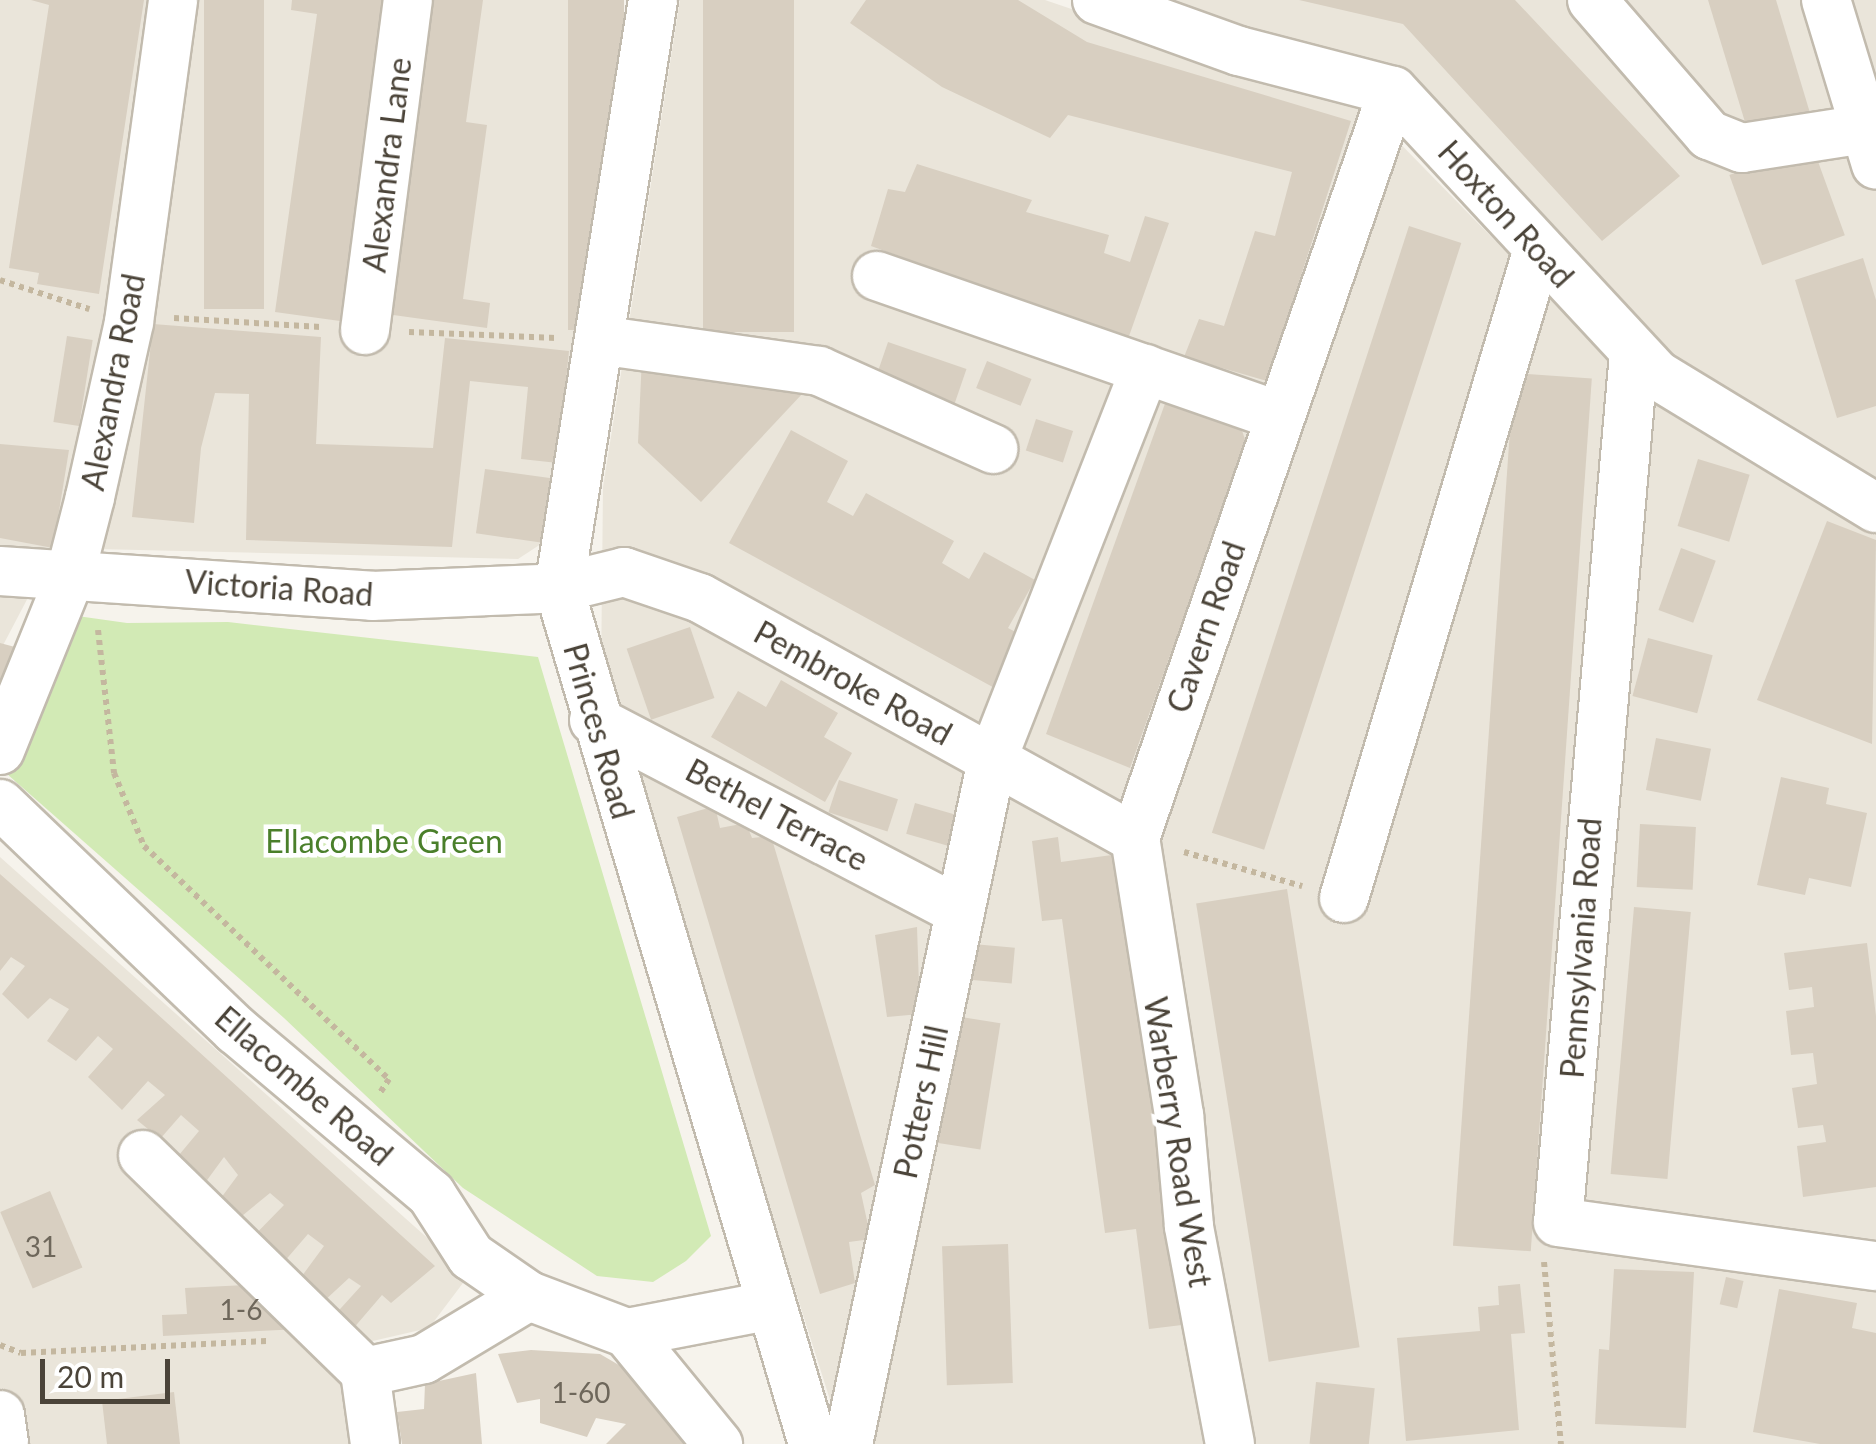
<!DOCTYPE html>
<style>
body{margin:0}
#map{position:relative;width:1876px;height:1444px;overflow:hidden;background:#f6f3ec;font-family:Lato,sans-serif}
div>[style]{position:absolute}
.residential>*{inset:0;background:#eae5da}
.green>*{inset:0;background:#d2eab5}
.building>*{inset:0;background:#d8cfc1;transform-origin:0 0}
.path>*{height:6px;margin-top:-3px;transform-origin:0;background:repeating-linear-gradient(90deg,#c4b79f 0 5px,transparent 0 10px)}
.roads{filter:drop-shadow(2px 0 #c2bbae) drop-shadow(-2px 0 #c2bbae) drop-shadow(0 2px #c2bbae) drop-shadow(0 -2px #c2bbae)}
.minor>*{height:48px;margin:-24px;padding:0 24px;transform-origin:24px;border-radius:24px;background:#fff}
span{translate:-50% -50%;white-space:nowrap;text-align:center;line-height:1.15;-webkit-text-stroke:9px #fff;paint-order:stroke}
.number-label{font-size:28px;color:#6e675b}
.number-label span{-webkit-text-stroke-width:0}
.street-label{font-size:32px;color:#4b4439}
.park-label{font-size:32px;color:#4a7f2a}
.scale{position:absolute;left:40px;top:1359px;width:130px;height:45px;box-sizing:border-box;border:5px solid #4b4439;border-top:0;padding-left:12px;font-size:30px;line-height:35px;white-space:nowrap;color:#4b4439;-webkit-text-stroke:8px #fff;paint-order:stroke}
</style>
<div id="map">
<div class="residential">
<div style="clip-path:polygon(0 0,624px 0,544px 542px,518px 559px,54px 548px,0 651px)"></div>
<div style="clip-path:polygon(680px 0,1045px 0,1345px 102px,1379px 122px,1606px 354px,1876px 519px,1876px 1444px,844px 1444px,601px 677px,603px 487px)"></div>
<div style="clip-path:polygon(1097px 0,1876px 0,1876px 508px,1657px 375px,1393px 91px)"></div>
<div style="clip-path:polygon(0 857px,469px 1275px,429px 1328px,351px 1346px,363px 1444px,0 1444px)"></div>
</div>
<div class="green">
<div style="clip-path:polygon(63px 614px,127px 623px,228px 622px,538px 657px,711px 1236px,686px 1261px,653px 1282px,597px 1276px,463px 1188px,284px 1018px,7px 774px)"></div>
</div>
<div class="building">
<div style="clip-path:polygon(144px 0,99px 294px,37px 284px,39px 273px,9px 268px,49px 5px,31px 0)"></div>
<div style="left:204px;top:0;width:60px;height:309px"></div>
<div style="clip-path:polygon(292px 0,386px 0,340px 321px,275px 312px,317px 14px,291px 10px)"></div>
<div style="clip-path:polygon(429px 0,483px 0,466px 122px,487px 125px,463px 299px,490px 303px,487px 328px,386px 314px)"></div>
<div style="left:568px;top:0;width:56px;height:330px"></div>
<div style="left:703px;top:0;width:91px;height:332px"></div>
<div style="clip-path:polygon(866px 0,1018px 0,1087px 42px,1351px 121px,1267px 381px,1184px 357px,1199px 319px,1224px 326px,1255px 231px,1275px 236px,1292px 172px,1068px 115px,1050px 138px,942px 87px,850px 23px)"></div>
<div style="clip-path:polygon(1299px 0,1515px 0,1680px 176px,1602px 241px,1403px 24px)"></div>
<div style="clip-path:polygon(1708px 0,1776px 0,1810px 113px,1748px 132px)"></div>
<div style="left:1812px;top:145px;width:96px;height:88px;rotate:70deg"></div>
<div style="clip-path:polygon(917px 164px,1032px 200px,1026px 212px,1109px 235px,1104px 253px,1130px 262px,1145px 216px,1169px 223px,1128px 339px,871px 246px,888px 189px,905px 192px)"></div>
<div style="left:1409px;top:226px;width:55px;height:638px;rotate:18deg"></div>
<div style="clip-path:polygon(1863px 258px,1876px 300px,1876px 406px,1837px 418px,1795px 280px)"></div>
<div style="clip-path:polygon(153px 324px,321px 337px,316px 444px,433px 448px,445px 338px,569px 351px,558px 463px,521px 459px,528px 387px,470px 381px,452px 547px,246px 540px,249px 394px,215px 393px,201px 448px,194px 523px,132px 517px)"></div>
<div style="left:67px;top:336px;width:26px;height:87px;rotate:9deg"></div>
<div style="left:888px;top:342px;width:83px;height:38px;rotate:19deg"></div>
<div style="clip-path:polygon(642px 357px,738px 367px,803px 393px,701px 502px,638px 443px)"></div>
<div style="left:987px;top:361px;width:48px;height:29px;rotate:22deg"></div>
<div style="left:1514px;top:373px;width:78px;height:875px;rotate:4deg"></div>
<div style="clip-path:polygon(1167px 398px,1240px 425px,1246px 442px,1130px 768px,1046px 734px)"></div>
<div style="left:1036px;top:419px;width:39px;height:33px;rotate:18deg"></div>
<div style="clip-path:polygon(791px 430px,848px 461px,827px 502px,853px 516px,866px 493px,954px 541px,942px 563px,969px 579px,984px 552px,1035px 580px,1008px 628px,1029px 639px,1000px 691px,729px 543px)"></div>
<div style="clip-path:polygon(0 444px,69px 450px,53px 548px,0 538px)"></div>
<div style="left:1698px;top:459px;width:54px;height:70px;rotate:17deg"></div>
<div style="left:485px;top:469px;width:69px;height:65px;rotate:8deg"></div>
<div style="clip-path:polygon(1827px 521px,1876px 540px,1872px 744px,1757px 700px)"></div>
<div style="left:1681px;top:548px;width:37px;height:66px;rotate:20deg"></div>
<div style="left:690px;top:627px;width:75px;height:67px;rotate:71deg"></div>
<div style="left:1648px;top:638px;width:67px;height:60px;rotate:15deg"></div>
<div style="clip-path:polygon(0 643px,15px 647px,1px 692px,0 692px)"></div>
<div style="clip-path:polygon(781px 680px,838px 713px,824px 737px,852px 753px,825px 802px,711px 737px,738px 691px,766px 707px)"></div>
<div style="left:1656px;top:738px;width:56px;height:53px;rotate:11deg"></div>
<div style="clip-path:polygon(1781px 777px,1829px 788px,1826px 804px,1867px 813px,1851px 887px,1809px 878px,1805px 895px,1757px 885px)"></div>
<div style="left:839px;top:780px;width:62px;height:34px;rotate:18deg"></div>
<div style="left:915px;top:803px;width:46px;height:32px;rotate:16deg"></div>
<div style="clip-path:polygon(715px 806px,720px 828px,746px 823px,752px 838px,771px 836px,875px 1185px,861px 1193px,871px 1239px,849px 1242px,855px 1283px,820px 1294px,677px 817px)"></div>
<div style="left:1640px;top:824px;width:56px;height:63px;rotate:3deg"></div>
<div style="clip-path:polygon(1058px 837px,1061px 862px,1119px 854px,1182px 1325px,1149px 1329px,1136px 1229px,1105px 1233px,1062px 919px,1042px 921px,1032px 841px)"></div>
<div style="clip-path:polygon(0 874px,101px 963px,435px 1266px,391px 1303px,382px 1295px,352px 1330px,331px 1319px,361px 1286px,349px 1278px,323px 1302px,299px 1280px,324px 1246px,308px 1234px,283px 1263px,249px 1241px,284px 1205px,270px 1193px,237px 1220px,218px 1202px,238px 1175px,224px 1157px,202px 1187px,174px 1161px,199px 1131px,181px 1115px,160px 1139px,137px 1120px,165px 1095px,148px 1081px,122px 1110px,88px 1077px,113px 1049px,98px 1036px,76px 1061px,47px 1041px,69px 1009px,50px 998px,28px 1019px,2px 994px,25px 966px,11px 957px,0 971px)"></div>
<div style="left:1287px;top:889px;width:464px;height:92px;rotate:81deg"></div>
<div style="left:1634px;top:907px;width:57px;height:268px;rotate:5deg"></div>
<div style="clip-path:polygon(917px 927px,920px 1014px,887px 1017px,875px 935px)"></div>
<div style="clip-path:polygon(1867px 943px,1876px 1016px,1876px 1187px,1803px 1197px,1797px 1146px,1826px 1142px,1823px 1125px,1798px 1128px,1792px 1088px,1817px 1084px,1813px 1053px,1791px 1055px,1786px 1011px,1814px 1007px,1812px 987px,1789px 990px,1784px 953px)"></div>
<div style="left:973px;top:944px;width:42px;height:36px;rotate:5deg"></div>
<div style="left:955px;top:1016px;width:46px;height:128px;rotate:9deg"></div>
<div style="left:50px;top:1191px;width:83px;height:54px;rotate:67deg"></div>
<div style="left:1008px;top:1244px;width:139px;height:66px;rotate:88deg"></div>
<div style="clip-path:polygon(1614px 1269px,1694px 1272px,1686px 1428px,1595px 1424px,1599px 1349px,1609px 1350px)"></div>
<div style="left:1726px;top:1277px;width:18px;height:28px;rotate:13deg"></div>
<div style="clip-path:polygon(265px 1284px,300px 1329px,163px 1336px,162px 1315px,187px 1314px,185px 1288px)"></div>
<div style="clip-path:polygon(1520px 1284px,1525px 1333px,1511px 1334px,1519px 1430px,1406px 1441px,1397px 1338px,1480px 1331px,1478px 1307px,1499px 1305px,1498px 1286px)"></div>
<div style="clip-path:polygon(1779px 1289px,1857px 1303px,1852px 1328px,1876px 1333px,1876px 1444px,1820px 1444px,1753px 1432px)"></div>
<div style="clip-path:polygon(531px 1350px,600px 1354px,655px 1386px,698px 1444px,606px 1444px,626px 1424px,596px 1418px,587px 1437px,540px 1423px,540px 1399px,517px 1403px,498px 1354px)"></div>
<div style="clip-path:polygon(476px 1373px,482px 1444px,402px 1444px,397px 1412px,424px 1409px,425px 1384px)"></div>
<div style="left:1316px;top:1382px;width:59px;height:62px;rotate:6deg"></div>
<div style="clip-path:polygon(174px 1392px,180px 1444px,107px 1444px,102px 1401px)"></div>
</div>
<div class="path">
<div style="left:0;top:280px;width:94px;rotate:18deg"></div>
<div style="left:174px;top:318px;width:147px;rotate:3.5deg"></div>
<div style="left:409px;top:332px;width:147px;rotate:2.3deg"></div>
<div style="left:98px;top:630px;width:144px;rotate:83.6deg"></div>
<div style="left:114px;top:773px;width:79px;rotate:67.7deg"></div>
<div style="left:144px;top:846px;width:338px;rotate:43.6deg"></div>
<div style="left:389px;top:1079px;width:17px;rotate:123deg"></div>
<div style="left:1184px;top:852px;width:123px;rotate:16.1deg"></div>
<div style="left:1544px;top:1262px;width:183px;rotate:84.7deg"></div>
<div style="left:0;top:1345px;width:22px;rotate:21deg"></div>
<div style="left:21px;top:1353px;width:246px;rotate:-2.8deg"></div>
</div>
<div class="roads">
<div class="minor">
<div style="left:653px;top:0;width:595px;rotate:99.08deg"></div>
<div style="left:559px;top:588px;width:893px;rotate:73.47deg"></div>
<div style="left:1097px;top:0;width:151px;rotate:19.8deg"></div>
<div style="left:1239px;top:51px;width:159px;rotate:14.6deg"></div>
<div style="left:1393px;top:91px;width:388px;rotate:47.1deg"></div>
<div style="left:1657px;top:375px;width:256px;rotate:31.3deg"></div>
<div style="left:1592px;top:0;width:179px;rotate:49.1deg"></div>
<div style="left:1709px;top:135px;width:35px;rotate:22deg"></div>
<div style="left:1742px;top:148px;width:124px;rotate:-8.8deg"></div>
<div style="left:1826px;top:0;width:172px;rotate:73.1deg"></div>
<div style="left:877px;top:276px;width:426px;rotate:19.2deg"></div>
<div style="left:365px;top:330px;width:333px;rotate:-82.6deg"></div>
<div style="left:599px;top:340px;width:222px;rotate:8deg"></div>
<div style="left:819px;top:371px;width:191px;rotate:24.1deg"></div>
<div style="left:1634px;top:354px;width:871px;rotate:95deg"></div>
<div style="left:1558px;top:1222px;width:321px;rotate:7.9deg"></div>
<div style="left:0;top:571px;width:373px;rotate:3.8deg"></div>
<div style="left:372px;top:596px;width:187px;rotate:-2.4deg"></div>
<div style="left:559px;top:588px;width:67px;rotate:-13.8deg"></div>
<div style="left:624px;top:572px;width:80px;rotate:18.9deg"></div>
<div style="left:700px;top:598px;width:497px;rotate:28.9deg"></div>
<div style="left:594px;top:720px;width:413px;rotate:27.6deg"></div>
<div style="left:0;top:750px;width:184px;rotate:-68deg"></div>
<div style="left:69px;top:579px;width:85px;rotate:-75.6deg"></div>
<div style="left:90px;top:497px;width:179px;rotate:-77.4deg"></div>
<div style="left:129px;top:322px;width:325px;rotate:-82.2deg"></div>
<div style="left:0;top:804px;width:327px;rotate:43.8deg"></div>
<div style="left:236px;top:1030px;width:255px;rotate:40.1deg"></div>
<div style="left:431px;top:1194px;width:74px;rotate:57.2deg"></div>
<div style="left:471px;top:1256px;width:70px;rotate:34.6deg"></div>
<div style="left:529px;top:1296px;width:105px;rotate:20.7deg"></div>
<div style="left:627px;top:1333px;width:144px;rotate:50.7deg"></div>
<div style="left:1344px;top:898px;width:677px;rotate:-73.36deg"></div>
<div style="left:143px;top:1155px;width:310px;rotate:44.3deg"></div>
<div style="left:627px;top:1333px;width:143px;rotate:-10.9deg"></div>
<div style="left:0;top:1415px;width:29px;rotate:82deg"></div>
<div style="left:375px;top:1444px;width:73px;rotate:-97.9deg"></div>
<div style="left:365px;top:1372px;width:60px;rotate:-12.4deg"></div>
<div style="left:424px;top:1359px;width:122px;rotate:-31deg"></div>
<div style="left:848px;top:1444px;width:699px;rotate:-78.11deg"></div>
<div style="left:992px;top:760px;width:420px;rotate:-68.6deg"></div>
<div style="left:1230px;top:1444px;width:222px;rotate:-100.7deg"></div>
<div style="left:1189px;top:1226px;width:111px;rotate:-95.1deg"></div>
<div style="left:1179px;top:1115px;width:280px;rotate:-99deg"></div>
<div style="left:1135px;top:838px;width:790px;rotate:-70.95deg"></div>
</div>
</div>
<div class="number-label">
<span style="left:41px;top:1246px">31</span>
<span style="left:241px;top:1309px">1-6</span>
<span style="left:581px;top:1392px">1-60</span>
</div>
<div class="street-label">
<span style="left:387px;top:165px;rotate:-83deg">Alexandra Lane</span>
<span style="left:1506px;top:214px;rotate:48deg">Hoxton Road</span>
<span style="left:113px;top:382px;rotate:-79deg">Alexandra Road</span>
<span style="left:279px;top:588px;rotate:4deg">Victoria Road</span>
<span style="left:1206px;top:627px;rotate:-71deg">Cavern Road</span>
<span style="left:853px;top:683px;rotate:29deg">Pembroke Road</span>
<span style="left:599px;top:731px;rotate:74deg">Princes Road</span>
<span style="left:777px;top:815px;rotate:28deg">Bethel Terrace</span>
<span style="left:1581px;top:948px;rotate:-86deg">Pennsylvania Road</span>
<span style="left:304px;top:1086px;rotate:41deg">Ellacombe Road</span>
<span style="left:921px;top:1102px;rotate:-78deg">Potters Hill</span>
<span style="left:1178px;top:1142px;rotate:81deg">Warberry Road West</span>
</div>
<div class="park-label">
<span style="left:384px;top:841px">Ellacombe Green</span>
</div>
<div class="scale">20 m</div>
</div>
